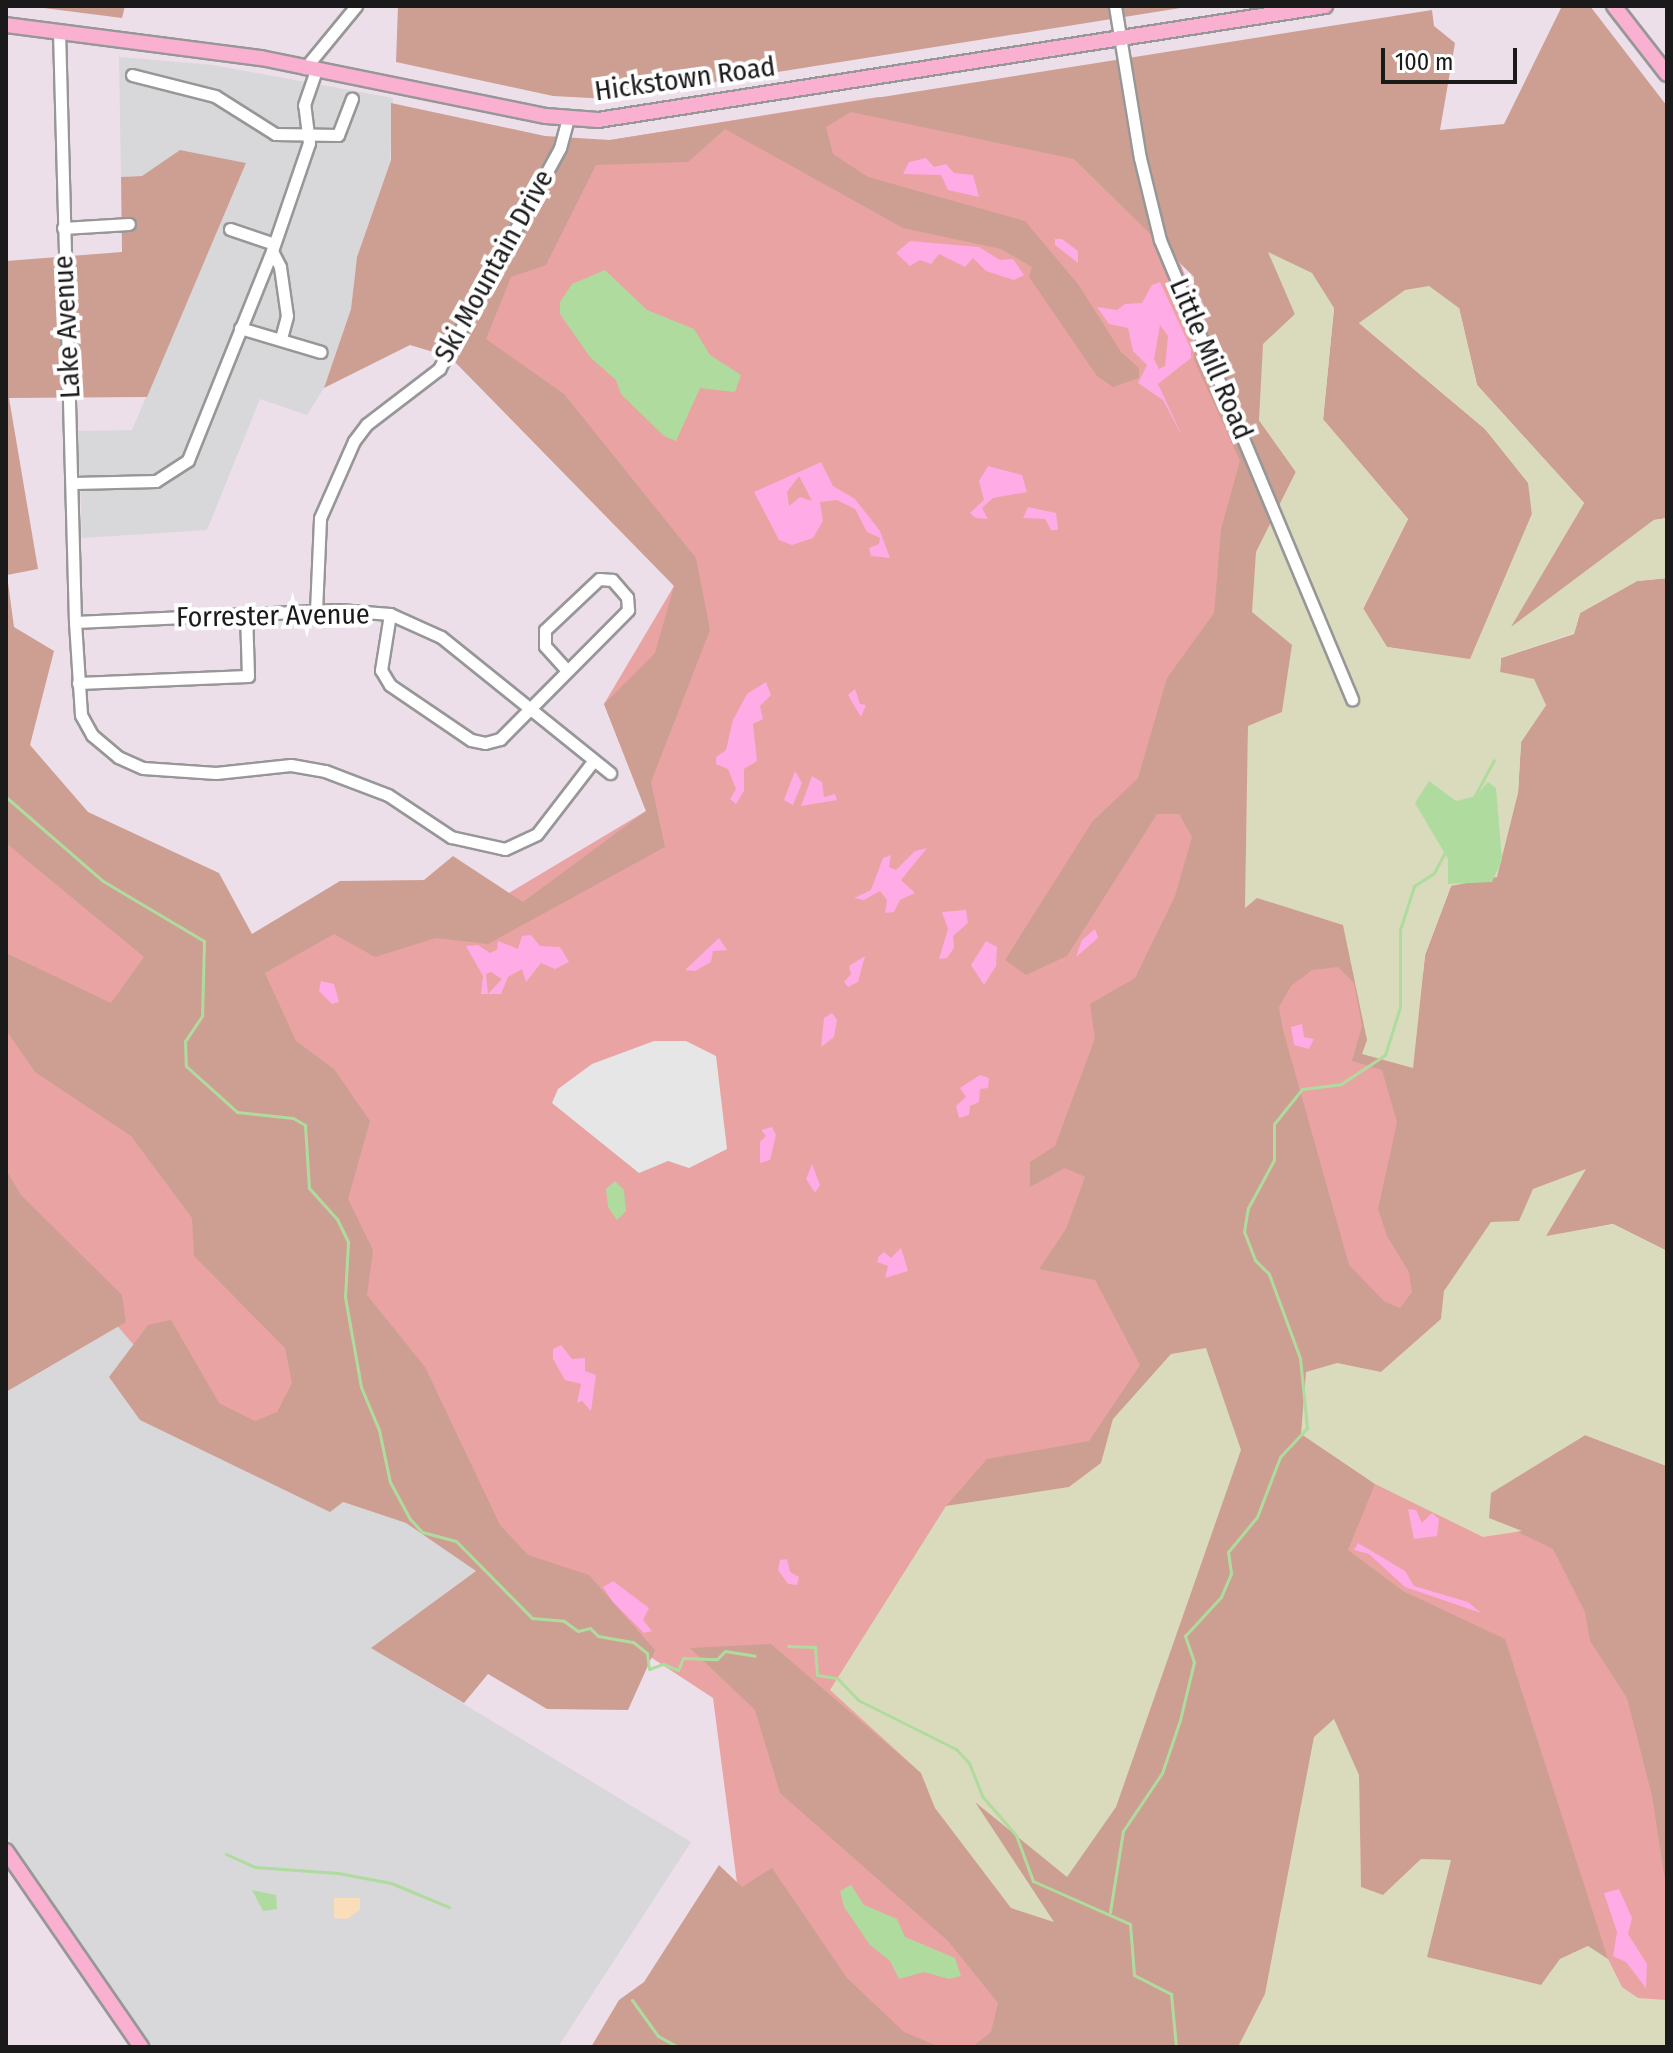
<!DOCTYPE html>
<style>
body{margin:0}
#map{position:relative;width:1673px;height:2053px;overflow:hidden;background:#eddfea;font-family:"Fira Sans Condensed",sans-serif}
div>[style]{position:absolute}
.residential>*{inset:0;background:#d8d7d9}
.grass>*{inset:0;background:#e9a3a3}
.forest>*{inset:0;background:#cd9f93}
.wetland>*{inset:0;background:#dadbbc}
.sand>*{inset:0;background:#ffabe6}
.park>*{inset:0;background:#fadeb9}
.parking>*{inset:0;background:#e6e6e6}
.water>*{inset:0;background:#afdc9e}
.stream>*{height:3px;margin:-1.5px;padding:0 1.5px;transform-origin:1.5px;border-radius:1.5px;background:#afdc9e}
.roads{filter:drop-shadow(2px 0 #979797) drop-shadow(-2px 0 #979797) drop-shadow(0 2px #979797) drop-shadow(0 -2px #979797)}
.street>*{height:11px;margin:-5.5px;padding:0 5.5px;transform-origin:5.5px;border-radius:5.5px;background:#fff}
.secondary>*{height:14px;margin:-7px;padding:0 7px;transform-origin:7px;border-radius:7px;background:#fab0d1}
span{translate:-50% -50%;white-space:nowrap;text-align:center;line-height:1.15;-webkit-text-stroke:8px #fff;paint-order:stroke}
.street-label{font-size:28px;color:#1a1a1a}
.frame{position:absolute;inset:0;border:8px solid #1a1a1a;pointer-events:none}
.scale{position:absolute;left:1381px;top:48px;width:136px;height:36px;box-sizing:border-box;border:4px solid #1a1a1a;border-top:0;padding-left:10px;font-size:24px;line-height:28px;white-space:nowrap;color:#1a1a1a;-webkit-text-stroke:6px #fff;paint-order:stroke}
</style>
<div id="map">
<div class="residential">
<div style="clip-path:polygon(119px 57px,213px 65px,393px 98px,390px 162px,357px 257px,351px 309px,324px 388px,307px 415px,260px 399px,207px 530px,82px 538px,78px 431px,132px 430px,246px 163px,180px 150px,142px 176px,121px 177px)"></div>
<div style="clip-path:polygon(126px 1322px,342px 1502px,406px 1523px,476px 1571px,372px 1648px,691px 1842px,558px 2047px,147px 2047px,6px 1835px,6px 1392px)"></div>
</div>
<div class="grass">
<div style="clip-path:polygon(878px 97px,1051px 115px,1181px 265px,1325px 636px,1667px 1823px,1667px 2047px,886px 2047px,740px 1906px,713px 1698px,536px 1582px,296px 1443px,184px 1403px,6px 1197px,6px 817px,233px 953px,360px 901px,482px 909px,646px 811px,604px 704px,674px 586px,427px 283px,610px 140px)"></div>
</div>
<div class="forest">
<div style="clip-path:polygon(28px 6px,125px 6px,122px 18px)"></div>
<div style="clip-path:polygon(398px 6px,1193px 6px,608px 99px,553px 96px,396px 62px)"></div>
<div style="clip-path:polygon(evenodd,1562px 6px,1590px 6px,1667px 106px,1667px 518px,1654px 520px,1509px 629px,1584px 503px,1477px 385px,1459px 308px,1359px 323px,1485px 429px,1529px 483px,1532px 514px,1470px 660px,1387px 647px,1363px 609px,1408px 519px,1323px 420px,1334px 308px,1269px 253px,1295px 314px,1259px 420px,1296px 472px,1256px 552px,1292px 645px,1282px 712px,1248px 726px,1245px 906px,1257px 897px,1343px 925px,1368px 1040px,1413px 1068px,1425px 955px,1451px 886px,1518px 793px,1521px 742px,1546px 705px,1500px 672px,1501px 658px,1574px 634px,1580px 613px,1637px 581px,1667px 578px,1667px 1251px,1613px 1224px,1545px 1237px,1585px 1169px,1444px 1290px,1441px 1319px,1381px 1372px,1337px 1363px,1301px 1433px,1375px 1484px,1348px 1550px,1403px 1591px,1505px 1639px,1608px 1959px,1587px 1946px,1560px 1959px,1541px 1985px,1426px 1957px,1451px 1860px,1421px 1859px,1383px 1895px,1361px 1887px,1359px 1775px,1314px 1737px,1265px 1994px,1238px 2047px,972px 2047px,991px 2032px,998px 2003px,948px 1941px,780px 1793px,755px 1710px,690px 1648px,771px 1644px,921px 1773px,935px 1808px,1053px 1921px,973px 1799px,1067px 1876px,1113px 1419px,1101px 1463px,1069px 1487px,946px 1506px,987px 1459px,1089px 1441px,1140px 1365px,1095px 1280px,1039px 1269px,1066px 1229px,1085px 1177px,1065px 1168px,1030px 1187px,1030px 1162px,1055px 1146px,1095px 1038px,1090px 1004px,1135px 978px,1175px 896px,1192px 837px,1179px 814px,1157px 814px,1067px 956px,1026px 975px,1005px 960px,1092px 822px,1138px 778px,1167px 678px,1214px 613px,1221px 529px,1240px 461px,1194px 360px,1194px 277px,1074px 159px,851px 112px,826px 127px,833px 154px,868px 177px,1025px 221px,1078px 284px,1121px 352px,1139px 368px,1139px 378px,1113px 387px,1097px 376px,1029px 277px,1032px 267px,1001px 249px,903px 228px,725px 129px,688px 162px,596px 165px,546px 265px,511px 277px,486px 339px,564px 394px,696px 558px,710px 630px,651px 782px,665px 847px,488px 944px,436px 938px,375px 957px,334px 934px,265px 973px,296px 1041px,334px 1069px,370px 1121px,348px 1199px,373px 1250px,367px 1295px,425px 1367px,500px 1525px,528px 1555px,589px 1575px,655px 1650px,628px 1710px,547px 1709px,488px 1674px,464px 1703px,371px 1648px,476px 1571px,406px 1523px,343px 1502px,330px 1512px,140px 1420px,109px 1377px,148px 1325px,171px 1320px,219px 1403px,255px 1421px,277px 1412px,292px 1383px,285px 1348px,194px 1256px,192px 1218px,131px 1136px,35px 1072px,6px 1030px,6px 953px,111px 1003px,144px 957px,6px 843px,6px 261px,122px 252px,121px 177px,142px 176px,180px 150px,246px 163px,147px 397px,9px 398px,38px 569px,7px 575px,14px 627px,54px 651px,30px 745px,88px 812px,219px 873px,252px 934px,340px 881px,424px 880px,453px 856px,523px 902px,646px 811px,604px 704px,655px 653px,674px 586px,450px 357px,410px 345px,324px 388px,351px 309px,357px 257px,391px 160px,391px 103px,545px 136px,610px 140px,1432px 10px,1434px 26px,1455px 43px,1440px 130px,1504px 124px,1562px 6px,1338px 967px,1354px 983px,1362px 1026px,1352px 1061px,1382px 1070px,1397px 1122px,1378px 1209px,1387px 1236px,1409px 1272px,1412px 1292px,1400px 1308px,1385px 1302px,1349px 1265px,1283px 1030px,1279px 1007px,1291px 986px,1312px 970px,1338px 967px)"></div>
<div style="clip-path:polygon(6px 1170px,21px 1195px,122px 1295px,126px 1322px,6px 1392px)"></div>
<div style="clip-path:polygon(1585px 1435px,1667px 1466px,1667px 1893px,1652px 1796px,1627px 1698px,1590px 1641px,1585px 1612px,1553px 1549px,1489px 1518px,1491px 1493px)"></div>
<div style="clip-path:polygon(719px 1865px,742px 1887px,772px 1868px,847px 1978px,904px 2032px,940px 2047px,591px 2047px,619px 2000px,644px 1982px)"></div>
</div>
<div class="wetland">
<div style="clip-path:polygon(1268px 252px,1312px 273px,1334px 308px,1323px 419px,1408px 519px,1363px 608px,1387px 647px,1470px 659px,1532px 514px,1528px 483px,1485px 429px,1359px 323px,1405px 290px,1429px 286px,1459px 308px,1477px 385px,1584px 503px,1511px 627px,1654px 520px,1667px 518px,1667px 578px,1637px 581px,1580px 613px,1574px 633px,1501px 658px,1500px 672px,1534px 679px,1546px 705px,1521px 742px,1518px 793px,1497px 877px,1451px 886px,1425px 955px,1413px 1068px,1362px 1054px,1367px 1040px,1343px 925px,1257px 898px,1245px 908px,1248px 726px,1282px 712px,1292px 645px,1252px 612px,1256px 552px,1296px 472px,1259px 420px,1263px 344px,1295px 314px)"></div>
<div style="clip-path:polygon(1586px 1169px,1546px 1236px,1613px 1224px,1667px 1251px,1667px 1466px,1585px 1435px,1491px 1493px,1489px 1518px,1522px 1531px,1483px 1537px,1375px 1484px,1301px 1434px,1306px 1372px,1337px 1363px,1381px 1372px,1441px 1319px,1444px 1291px,1491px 1222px,1519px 1221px,1533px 1189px)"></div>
<div style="clip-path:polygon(1206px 1348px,1241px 1450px,1116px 1807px,1067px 1877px,975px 1802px,1054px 1922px,1011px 1908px,935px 1808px,921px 1773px,830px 1690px,946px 1506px,1069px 1487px,1101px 1463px,1113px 1419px,1171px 1354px)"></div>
<div style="clip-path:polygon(1334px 1719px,1359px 1775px,1361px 1887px,1383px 1895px,1421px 1859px,1451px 1860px,1427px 1957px,1541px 1985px,1560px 1959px,1588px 1946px,1608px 1959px,1622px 1987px,1638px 1998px,1667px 2000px,1667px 2047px,1238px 2047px,1265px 1994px,1314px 1737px)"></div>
</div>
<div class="sand">
<div style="clip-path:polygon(926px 158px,934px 167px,946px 164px,954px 173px,973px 175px,979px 197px,948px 190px,941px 175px,903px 174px,909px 162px)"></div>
<div style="clip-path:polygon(1062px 239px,1078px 251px,1078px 263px,1055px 245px,1055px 239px)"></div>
<div style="clip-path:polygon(910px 241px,979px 247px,1000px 260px,1013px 259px,1024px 275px,1014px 280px,986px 271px,973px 258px,965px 267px,939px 254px,931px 264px,920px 260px,910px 266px,896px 253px)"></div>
<div style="clip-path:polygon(evenodd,1160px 282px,1191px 349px,1191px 358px,1158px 384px,1183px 438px,1163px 400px,1138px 383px,1147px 365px,1133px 351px,1128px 328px,1109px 324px,1097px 307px,1117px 310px,1125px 304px,1142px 303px,1152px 285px,1160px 282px,1160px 325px,1168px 336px,1165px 366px,1159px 369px,1154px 359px,1160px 325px)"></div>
<div style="clip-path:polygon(evenodd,821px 462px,833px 486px,855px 499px,880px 531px,890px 558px,871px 556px,869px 548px,879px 544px,880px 538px,867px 532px,855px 509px,837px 500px,820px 502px,823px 521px,813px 538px,792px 545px,779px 540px,754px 492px,821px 462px,799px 476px,812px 501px,800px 497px,789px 506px,787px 492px,799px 476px)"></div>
<div style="clip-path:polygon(988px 466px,1022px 475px,1027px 492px,993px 498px,982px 508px,988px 519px,976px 518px,970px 513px,984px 500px,979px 481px)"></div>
<div style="clip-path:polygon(1028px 507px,1056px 513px,1058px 530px,1051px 530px,1045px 519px,1023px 518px)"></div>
<div style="clip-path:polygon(766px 682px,771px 695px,760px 706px,763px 719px,753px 724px,757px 761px,744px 769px,744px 791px,736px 804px,730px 799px,736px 789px,728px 769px,716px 764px,716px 757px,726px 750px,733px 720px,747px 694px)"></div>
<div style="clip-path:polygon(855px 689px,860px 704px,866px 705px,861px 717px,848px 695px)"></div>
<div style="clip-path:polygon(795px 771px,802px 783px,793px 805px,784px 800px)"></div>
<div style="clip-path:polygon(812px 776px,822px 782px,824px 797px,835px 794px,837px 800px,801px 806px)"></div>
<div style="clip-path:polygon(927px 848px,901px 880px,915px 893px,900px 900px,894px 912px,885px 913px,887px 900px,880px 891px,864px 900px,854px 898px,871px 890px,883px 858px,891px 855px,889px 867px,896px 870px,915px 851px)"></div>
<div style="clip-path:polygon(966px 910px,968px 923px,953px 936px,954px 948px,947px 958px,939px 959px,948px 929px,942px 912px)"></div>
<div style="clip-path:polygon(1095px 929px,1098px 938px,1076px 957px,1082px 940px)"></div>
<div style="clip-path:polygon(evenodd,531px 935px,540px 946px,560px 947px,569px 962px,555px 969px,541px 963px,526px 982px,522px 969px,508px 977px,501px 994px,481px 994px,483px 976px,466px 946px,478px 945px,490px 953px,497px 950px,498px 941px,518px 949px,522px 936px,531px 935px,491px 972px,502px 979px,488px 994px,486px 974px,491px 972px)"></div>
<div style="clip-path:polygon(719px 938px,727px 950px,713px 951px,711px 962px,695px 971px,685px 970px)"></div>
<div style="clip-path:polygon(986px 941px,997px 947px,996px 966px,984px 985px,971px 965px)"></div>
<div style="clip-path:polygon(865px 956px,858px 982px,848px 987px,844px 982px,851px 974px,849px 966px)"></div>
<div style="clip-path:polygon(321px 981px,334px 984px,339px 1002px,332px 1004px,319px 991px)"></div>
<div style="clip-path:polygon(832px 1013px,837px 1020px,834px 1037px,821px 1047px,824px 1018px)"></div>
<div style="clip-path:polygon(1302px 1024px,1304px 1037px,1314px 1039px,1309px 1049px,1294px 1045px,1291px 1027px)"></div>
<div style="clip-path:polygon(980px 1075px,989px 1078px,988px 1088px,980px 1089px,979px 1102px,970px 1106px,969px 1115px,959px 1118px,956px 1106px,966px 1097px,960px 1088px)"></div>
<div style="clip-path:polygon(772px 1127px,776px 1135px,770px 1160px,760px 1163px,760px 1142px,766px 1136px,761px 1130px)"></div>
<div style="clip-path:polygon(812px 1164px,820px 1185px,815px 1193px,806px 1179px)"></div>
<div style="clip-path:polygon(901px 1248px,908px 1271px,885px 1278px,888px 1266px,877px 1262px,879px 1256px,884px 1252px,891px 1258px)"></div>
<div style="clip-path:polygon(561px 1345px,572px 1359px,585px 1358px,585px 1371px,596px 1375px,591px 1411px,582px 1401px,577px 1403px,581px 1384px,565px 1380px,553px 1359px,553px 1349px)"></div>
<div style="clip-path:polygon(1408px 1509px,1416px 1510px,1422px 1523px,1432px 1513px,1439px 1519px,1437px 1536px,1414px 1539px)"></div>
<div style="clip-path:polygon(1358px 1543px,1405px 1571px,1414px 1586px,1468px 1602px,1481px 1613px,1405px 1587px,1369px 1554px,1354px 1550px)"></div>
<div style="clip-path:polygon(787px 1559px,790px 1572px,799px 1577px,797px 1585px,788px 1584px,778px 1570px,780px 1560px)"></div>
<div style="clip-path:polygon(613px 1581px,649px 1608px,643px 1620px,652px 1631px,644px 1633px,613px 1602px,603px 1587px)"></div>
<div style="clip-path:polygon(1619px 1889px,1632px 1918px,1628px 1934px,1647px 1964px,1646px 1988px,1626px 1962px,1613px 1956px,1617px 1932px,1604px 1893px)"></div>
</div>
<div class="park">
<div style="clip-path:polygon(334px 1898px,360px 1898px,360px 1910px,347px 1919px,334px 1918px)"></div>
</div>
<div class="parking">
<div style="clip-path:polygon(654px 1041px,686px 1041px,716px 1056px,727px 1149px,689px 1168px,668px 1161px,639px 1173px,552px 1103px,558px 1089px,592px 1064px)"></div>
</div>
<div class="water">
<div style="clip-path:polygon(605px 270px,647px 310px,694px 329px,710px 355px,741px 375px,735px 392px,700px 388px,676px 441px,664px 436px,621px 394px,616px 380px,590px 357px,560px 314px,560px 302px,572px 284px)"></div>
<div style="clip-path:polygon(1429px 781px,1456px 801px,1476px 796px,1488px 782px,1496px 788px,1502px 860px,1492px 882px,1448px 884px,1448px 859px,1415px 803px)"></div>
<div style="clip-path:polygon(615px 1181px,624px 1190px,626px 1211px,617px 1220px,608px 1207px,606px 1189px)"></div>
<div style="clip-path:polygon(851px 1885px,864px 1905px,897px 1919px,905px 1937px,955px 1958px,961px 1976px,949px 1979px,924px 1972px,899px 1979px,890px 1961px,870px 1945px,844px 1907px,840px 1891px)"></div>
<div style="clip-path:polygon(252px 1890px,276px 1895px,277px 1909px,263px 1911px)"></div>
</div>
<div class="stream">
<div style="left:6px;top:797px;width:128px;rotate:40.9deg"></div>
<div style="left:103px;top:881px;width:117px;rotate:30.7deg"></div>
<div style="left:204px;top:941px;width:75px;rotate:91.5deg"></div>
<div style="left:202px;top:1016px;width:30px;rotate:124deg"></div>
<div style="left:185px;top:1041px;width:25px;rotate:88deg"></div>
<div style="left:186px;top:1066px;width:69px;rotate:42deg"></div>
<div style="left:237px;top:1112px;width:56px;rotate:6.1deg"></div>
<div style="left:293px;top:1118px;width:14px;rotate:30deg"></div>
<div style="left:305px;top:1125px;width:63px;rotate:86.4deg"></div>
<div style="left:309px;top:1188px;width:42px;rotate:47.9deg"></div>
<div style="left:337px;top:1219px;width:25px;rotate:64deg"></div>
<div style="left:348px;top:1242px;width:55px;rotate:93.1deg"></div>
<div style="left:345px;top:1297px;width:91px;rotate:79.9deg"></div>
<div style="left:361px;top:1387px;width:47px;rotate:67.3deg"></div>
<div style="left:379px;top:1430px;width:53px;rotate:78.1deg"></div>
<div style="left:390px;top:1482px;width:42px;rotate:61.6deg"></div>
<div style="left:410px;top:1519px;width:18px;rotate:47deg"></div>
<div style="left:422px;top:1532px;width:35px;rotate:15deg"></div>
<div style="left:456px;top:1541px;width:108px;rotate:45.4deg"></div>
<div style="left:532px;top:1618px;width:32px;rotate:5deg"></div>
<div style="left:564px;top:1621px;width:17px;rotate:36deg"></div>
<div style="left:578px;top:1631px;width:12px;rotate:-14deg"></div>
<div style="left:590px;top:1628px;width:11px;rotate:45deg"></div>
<div style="left:598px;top:1636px;width:36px;rotate:10deg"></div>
<div style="left:633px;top:1642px;width:18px;rotate:38deg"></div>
<div style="left:647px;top:1653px;width:16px;rotate:83deg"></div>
<div style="left:649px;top:1669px;width:15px;rotate:-20deg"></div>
<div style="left:663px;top:1664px;width:16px;rotate:22deg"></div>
<div style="left:678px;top:1670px;width:13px;rotate:-67deg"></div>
<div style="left:683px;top:1658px;width:34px;rotate:2deg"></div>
<div style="left:717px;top:1659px;width:11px;rotate:-45deg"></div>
<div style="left:725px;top:1651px;width:30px;rotate:9deg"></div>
<div style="left:1473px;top:799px;width:44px;rotate:-61.7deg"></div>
<div style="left:788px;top:1646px;width:27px;rotate:2deg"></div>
<div style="left:815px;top:1647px;width:28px;rotate:86deg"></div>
<div style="left:817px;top:1675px;width:20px;rotate:9deg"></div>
<div style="left:837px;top:1678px;width:30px;rotate:46deg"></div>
<div style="left:858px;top:1700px;width:110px;rotate:26.6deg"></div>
<div style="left:956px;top:1749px;width:19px;rotate:47deg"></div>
<div style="left:969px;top:1763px;width:35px;rotate:68deg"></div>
<div style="left:982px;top:1796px;width:52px;rotate:48.9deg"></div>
<div style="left:1016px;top:1835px;width:49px;rotate:69.7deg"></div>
<div style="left:1033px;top:1881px;width:106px;rotate:23.9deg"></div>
<div style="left:1130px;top:1924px;width:51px;rotate:85.5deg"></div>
<div style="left:1134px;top:1975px;width:42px;rotate:27.2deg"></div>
<div style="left:1171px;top:1994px;width:53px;rotate:84.6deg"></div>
<div style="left:226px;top:1854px;width:32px;rotate:24deg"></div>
<div style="left:255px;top:1867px;width:83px;rotate:4.1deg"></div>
<div style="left:338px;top:1873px;width:54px;rotate:10.7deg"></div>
<div style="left:391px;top:1883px;width:63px;rotate:22.5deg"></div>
<div style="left:1110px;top:1912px;width:82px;rotate:-80.9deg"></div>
<div style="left:1123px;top:1831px;width:70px;rotate:-56.1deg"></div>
<div style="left:1162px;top:1773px;width:56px;rotate:-71.2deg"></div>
<div style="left:1180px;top:1720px;width:60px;rotate:-76.4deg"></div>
<div style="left:1194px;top:1662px;width:28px;rotate:-109deg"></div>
<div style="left:1185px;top:1636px;width:53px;rotate:-47.3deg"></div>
<div style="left:1221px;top:1597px;width:26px;rotate:-67deg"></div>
<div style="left:1231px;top:1573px;width:21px;rotate:-98deg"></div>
<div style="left:1228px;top:1552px;width:45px;rotate:-50.4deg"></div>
<div style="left:1257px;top:1517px;width:64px;rotate:-69deg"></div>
<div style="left:1280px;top:1457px;width:40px;rotate:-47deg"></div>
<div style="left:1307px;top:1428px;width:70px;rotate:-95.7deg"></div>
<div style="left:1300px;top:1358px;width:90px;rotate:-110.3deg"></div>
<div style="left:1269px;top:1274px;width:20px;rotate:-135deg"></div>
<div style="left:1255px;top:1260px;width:30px;rotate:-111deg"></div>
<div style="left:1244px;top:1232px;width:24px;rotate:-81deg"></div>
<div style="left:1248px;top:1208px;width:55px;rotate:-61.6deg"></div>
<div style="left:1274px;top:1160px;width:36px;rotate:-90deg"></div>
<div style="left:1274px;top:1124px;width:45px;rotate:-51.3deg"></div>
<div style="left:1302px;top:1089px;width:39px;rotate:-7deg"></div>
<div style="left:1341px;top:1084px;width:53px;rotate:-33.4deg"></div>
<div style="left:1385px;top:1055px;width:50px;rotate:-72.6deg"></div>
<div style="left:1400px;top:1007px;width:77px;rotate:-90deg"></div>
<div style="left:1400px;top:930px;width:46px;rotate:-72.3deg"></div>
<div style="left:1414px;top:886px;width:24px;rotate:-33deg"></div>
<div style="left:1434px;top:873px;width:24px;rotate:-62deg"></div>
<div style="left:632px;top:2000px;width:44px;rotate:54.2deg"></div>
<div style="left:658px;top:2036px;width:23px;rotate:29deg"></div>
</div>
<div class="roads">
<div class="street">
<div style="left:1115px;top:6px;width:154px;rotate:80.7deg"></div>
<div style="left:1140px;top:158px;width:84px;rotate:76.3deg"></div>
<div style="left:1160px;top:240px;width:498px;rotate:67.3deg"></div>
<div style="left:59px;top:31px;width:591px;rotate:88.45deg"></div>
<div style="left:75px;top:622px;width:93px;rotate:86.3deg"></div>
<div style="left:81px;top:715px;width:23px;rotate:61deg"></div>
<div style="left:92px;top:735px;width:34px;rotate:40deg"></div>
<div style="left:118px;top:757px;width:27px;rotate:24deg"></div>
<div style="left:143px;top:768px;width:73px;rotate:3.9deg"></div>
<div style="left:216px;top:773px;width:75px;rotate:-6.1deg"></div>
<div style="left:291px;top:765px;width:35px;rotate:10deg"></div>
<div style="left:325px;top:771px;width:67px;rotate:20.9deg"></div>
<div style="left:388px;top:795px;width:76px;rotate:33.7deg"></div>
<div style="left:451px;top:837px;width:55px;rotate:12.5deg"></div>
<div style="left:505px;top:849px;width:35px;rotate:-25deg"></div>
<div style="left:537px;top:834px;width:93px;rotate:-52.4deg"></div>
<div style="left:305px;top:68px;width:80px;rotate:-50.6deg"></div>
<div style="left:132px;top:75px;width:86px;rotate:14.2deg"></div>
<div style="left:215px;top:96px;width:71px;rotate:32.3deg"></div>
<div style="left:275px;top:134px;width:63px;rotate:0.9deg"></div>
<div style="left:338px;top:135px;width:39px;rotate:-69deg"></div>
<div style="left:63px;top:228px;width:66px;rotate:-3.5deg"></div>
<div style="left:230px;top:229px;width:46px;rotate:18.8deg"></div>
<div style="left:272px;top:251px;width:18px;rotate:63deg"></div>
<div style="left:280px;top:267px;width:49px;rotate:81.9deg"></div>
<div style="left:287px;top:316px;width:24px;rotate:105deg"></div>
<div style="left:240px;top:328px;width:84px;rotate:16.5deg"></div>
<div style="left:74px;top:483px;width:82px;rotate:-1.4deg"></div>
<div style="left:156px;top:481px;width:38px;rotate:-33deg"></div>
<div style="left:188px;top:460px;width:225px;rotate:-68.1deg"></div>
<div style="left:272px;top:251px;width:114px;rotate:-71.1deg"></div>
<div style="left:309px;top:143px;width:38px;rotate:-97deg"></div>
<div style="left:304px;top:105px;width:36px;rotate:-71deg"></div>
<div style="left:316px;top:611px;width:93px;rotate:-87.5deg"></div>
<div style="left:320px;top:518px;width:84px;rotate:-66.2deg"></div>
<div style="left:354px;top:441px;width:21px;rotate:-53deg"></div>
<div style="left:367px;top:424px;width:91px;rotate:-37.4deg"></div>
<div style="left:439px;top:369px;width:252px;rotate:-61.3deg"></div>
<div style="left:560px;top:148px;width:30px;rotate:-75deg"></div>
<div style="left:390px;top:614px;width:57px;rotate:99.1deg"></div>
<div style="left:381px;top:670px;width:17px;rotate:59deg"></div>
<div style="left:390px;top:685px;width:98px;rotate:34.2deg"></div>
<div style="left:471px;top:740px;width:14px;rotate:12deg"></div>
<div style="left:485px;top:743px;width:16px;rotate:-15deg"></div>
<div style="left:500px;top:739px;width:182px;rotate:-45.2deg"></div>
<div style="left:628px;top:610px;width:13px;rotate:-94deg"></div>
<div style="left:627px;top:597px;width:23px;rotate:-131deg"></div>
<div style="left:612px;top:580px;width:13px;rotate:-176deg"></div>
<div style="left:599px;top:579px;width:74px;rotate:136.6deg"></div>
<div style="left:545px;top:630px;width:16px;rotate:90deg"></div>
<div style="left:545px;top:646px;width:31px;rotate:48deg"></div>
<div style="left:75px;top:622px;width:264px;rotate:-2.6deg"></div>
<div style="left:339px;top:610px;width:51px;rotate:4.5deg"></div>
<div style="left:390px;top:614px;width:56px;rotate:24.3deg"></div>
<div style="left:441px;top:637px;width:217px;rotate:38.8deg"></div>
<div style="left:78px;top:683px;width:170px;rotate:-2.4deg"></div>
<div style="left:248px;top:676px;width:62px;rotate:-91.8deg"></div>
</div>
<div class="secondary">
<div style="left:1614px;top:6px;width:86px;rotate:52.1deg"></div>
<div style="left:6px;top:25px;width:257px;rotate:7.4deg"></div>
<div style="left:261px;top:58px;width:291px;rotate:11.5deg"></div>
<div style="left:546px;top:116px;width:52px;rotate:4.4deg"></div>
<div style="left:598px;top:120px;width:736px;rotate:-8.91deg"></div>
<div style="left:6px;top:1851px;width:238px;rotate:55.4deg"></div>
</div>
</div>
<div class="street-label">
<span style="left:685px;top:79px;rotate:-8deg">Hickstown Road</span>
<span style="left:494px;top:266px;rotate:-61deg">Ski Mountain Drive</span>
<span style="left:67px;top:327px;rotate:-93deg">Lake Avenue</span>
<span style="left:1211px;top:359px;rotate:67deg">Little Mill Road</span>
<span style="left:273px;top:616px;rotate:-1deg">Forrester Avenue</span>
</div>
<div class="frame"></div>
<div class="scale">100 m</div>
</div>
